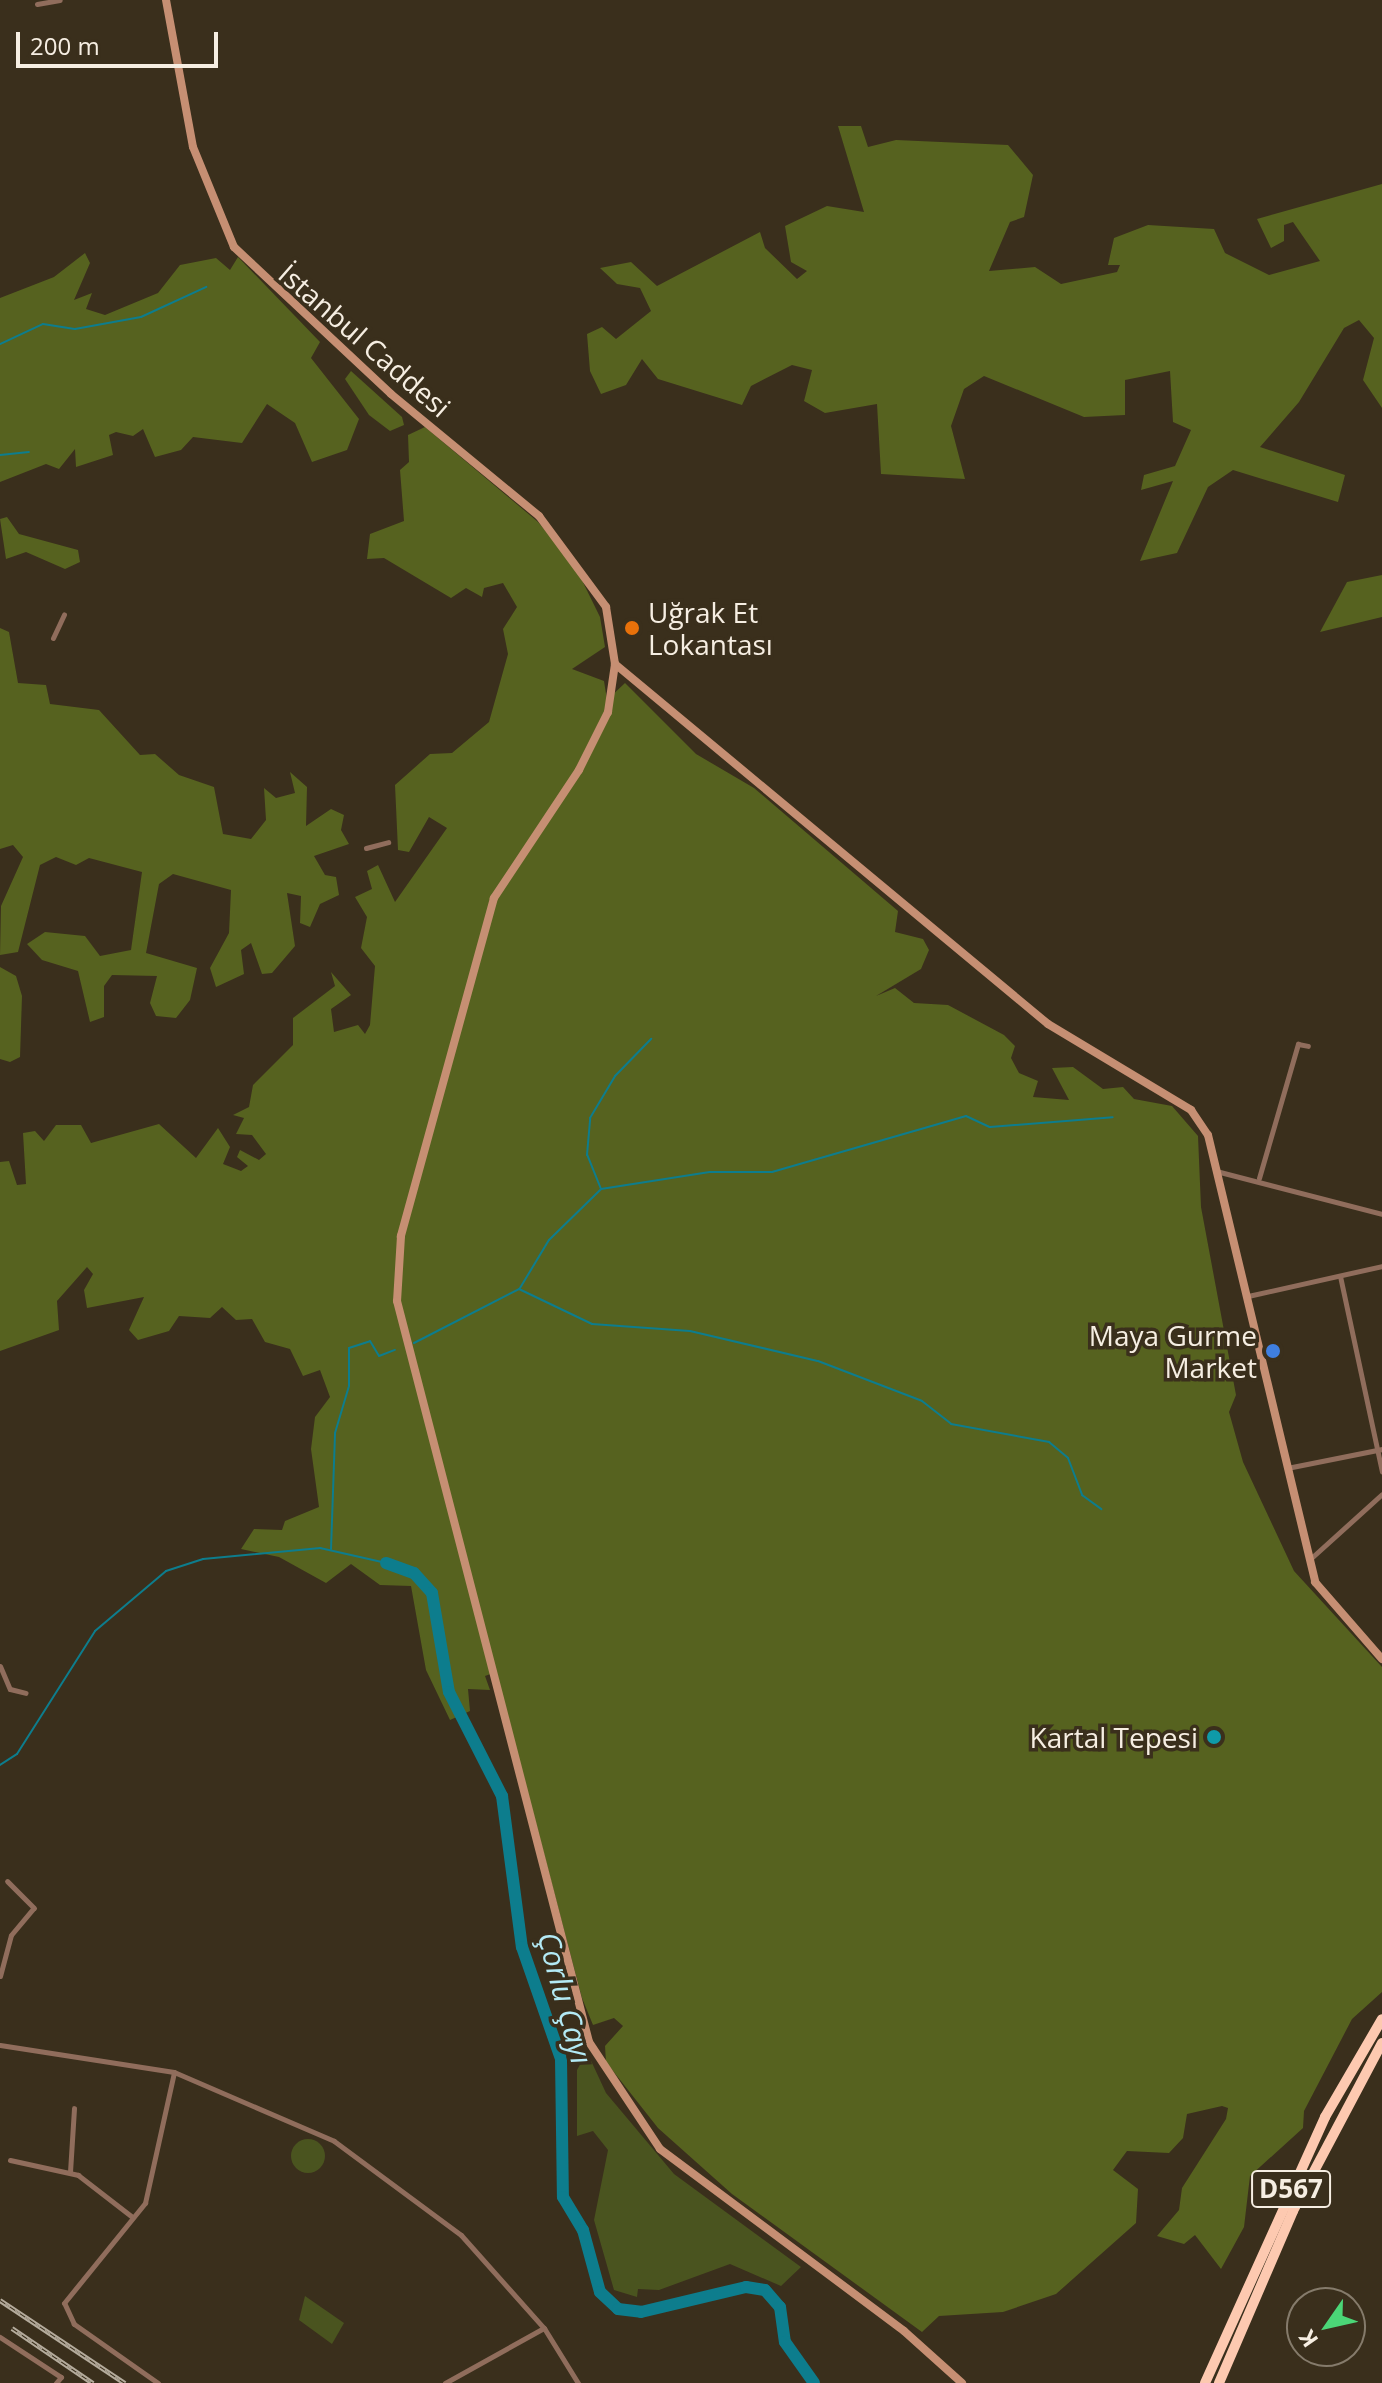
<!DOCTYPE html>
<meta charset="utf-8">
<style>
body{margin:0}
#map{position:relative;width:1382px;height:2383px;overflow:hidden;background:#3a2f1c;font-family:"Open Sans",sans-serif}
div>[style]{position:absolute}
.green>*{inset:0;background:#4a541f}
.round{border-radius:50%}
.forest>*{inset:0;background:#56621f}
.stream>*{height:2px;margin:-1px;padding:0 1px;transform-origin:1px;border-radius:1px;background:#0d7d8d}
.river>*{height:12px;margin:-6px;padding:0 6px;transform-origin:6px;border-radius:6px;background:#0d7d8d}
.street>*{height:5px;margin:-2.5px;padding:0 2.5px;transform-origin:2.5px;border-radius:2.5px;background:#906d5c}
.secondary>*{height:8px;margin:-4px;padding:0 4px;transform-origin:4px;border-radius:4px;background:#c68f73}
.highway>*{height:10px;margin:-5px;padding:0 5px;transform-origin:5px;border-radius:5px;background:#fdc9b0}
.rail>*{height:5px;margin-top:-2.5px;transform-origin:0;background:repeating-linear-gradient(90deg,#3a2f1c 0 6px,#b5ac9d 0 12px);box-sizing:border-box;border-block:2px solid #b5ac9d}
.dots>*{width:22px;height:22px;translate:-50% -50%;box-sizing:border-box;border:4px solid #3a2f1c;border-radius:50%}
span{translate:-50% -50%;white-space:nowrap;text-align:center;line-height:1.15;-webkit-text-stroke:7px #3a2f1c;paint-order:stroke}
.shield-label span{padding:2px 6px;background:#3a2f1c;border:2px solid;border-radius:6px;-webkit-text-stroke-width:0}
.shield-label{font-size:26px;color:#f6eee2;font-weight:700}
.street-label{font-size:28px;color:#f6eee2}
.poi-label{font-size:28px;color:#f6eee2}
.left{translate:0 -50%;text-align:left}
.right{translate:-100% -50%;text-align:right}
.water-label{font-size:30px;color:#b3eaf5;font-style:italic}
.north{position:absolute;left:1286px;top:2287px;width:80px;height:80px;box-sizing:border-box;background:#3a2f1c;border:2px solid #857b6b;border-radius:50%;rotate:236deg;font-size:22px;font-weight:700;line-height:32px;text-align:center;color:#f6eee2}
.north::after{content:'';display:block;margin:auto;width:28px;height:36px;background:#4bd677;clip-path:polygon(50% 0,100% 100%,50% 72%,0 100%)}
.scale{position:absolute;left:16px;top:32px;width:202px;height:36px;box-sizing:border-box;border:4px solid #f6eee2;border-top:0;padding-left:10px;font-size:24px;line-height:28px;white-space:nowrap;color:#f6eee2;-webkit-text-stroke:6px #3a2f1c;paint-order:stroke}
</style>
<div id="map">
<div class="green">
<div style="clip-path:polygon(587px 2052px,606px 2093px,674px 2174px,801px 2267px,781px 2286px,730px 2264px,659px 2290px,638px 2289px,637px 2297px,614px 2290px,594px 2220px,608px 2150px,593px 2131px,577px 2136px,577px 2070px)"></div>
<div class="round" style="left:291px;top:2139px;width:34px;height:34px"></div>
<div style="clip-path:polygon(305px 2296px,344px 2323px,332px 2344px,299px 2320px)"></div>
</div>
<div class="forest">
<div style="clip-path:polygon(838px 126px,861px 126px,868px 147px,896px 140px,1008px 145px,1033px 175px,1024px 217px,1010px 222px,989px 271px,1035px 267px,1061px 284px,1117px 272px,1120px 265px,1108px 265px,1114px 238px,1148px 225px,1214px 229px,1225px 253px,1269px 275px,1320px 261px,1293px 222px,1284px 225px,1284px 241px,1271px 248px,1257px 219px,1382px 184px,1382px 408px,1363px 380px,1374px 338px,1359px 320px,1344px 328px,1299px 402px,1260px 447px,1345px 475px,1338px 502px,1233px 470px,1208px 487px,1177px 553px,1140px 561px,1173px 481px,1141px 490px,1144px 475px,1175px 466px,1191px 430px,1173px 422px,1170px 371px,1125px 380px,1125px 415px,1084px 417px,984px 376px,964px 389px,951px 426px,965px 479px,881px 474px,877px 404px,825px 413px,804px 401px,812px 370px,792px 365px,751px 386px,742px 405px,658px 379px,642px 359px,626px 385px,601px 394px,590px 371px,587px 334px,602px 327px,616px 339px,651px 311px,640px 288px,617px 284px,600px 268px,631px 262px,657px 286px,760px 232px,765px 248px,797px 279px,807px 271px,791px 262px,785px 226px,827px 206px,864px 212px)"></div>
<div style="clip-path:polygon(85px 253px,90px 263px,74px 300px,92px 293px,86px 309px,105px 315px,158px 293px,180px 265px,216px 258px,230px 270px,238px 257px,320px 342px,311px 358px,359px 419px,347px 450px,312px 462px,295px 423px,267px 404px,242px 443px,193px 437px,181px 450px,155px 457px,143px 429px,133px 436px,116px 432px,109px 435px,113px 455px,76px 467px,75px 449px,59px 469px,46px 464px,0 482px,0 298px,54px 277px)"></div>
<div style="clip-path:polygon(351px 371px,402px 417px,404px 425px,390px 431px,369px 415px,345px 379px)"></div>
<div style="clip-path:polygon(425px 427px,538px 522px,575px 566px,600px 617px,605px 647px,572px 669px,604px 681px,607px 700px,625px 683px,696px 754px,754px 788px,898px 911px,895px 932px,923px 939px,929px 950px,921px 969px,876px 996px,895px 988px,914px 1003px,948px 1005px,1004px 1035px,1015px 1046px,1011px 1058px,1019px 1073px,1038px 1081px,1033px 1097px,1069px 1100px,1052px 1068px,1073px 1067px,1103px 1089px,1123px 1087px,1134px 1099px,1172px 1106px,1198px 1136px,1201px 1207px,1236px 1395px,1229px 1412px,1243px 1462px,1294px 1571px,1382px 1667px,1382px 1992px,1352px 2019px,1304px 2111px,1303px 2128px,1250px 2176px,1244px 2227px,1221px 2269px,1195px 2235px,1184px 2244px,1157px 2236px,1179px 2210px,1182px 2188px,1226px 2119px,1228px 2108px,1222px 2106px,1187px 2114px,1183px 2138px,1169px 2153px,1127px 2151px,1113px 2170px,1138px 2189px,1136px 2223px,1056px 2294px,1003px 2312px,939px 2316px,922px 2332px,732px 2194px,658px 2128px,606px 2062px,605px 2046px,623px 2026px,614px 2018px,593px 2025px,582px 1998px,496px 1672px,485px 1676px,490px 1690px,468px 1689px,470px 1711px,450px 1720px,426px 1670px,411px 1586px,380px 1585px,351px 1564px,326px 1583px,279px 1557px,241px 1549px,254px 1529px,282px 1530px,285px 1521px,319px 1507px,311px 1449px,315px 1417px,330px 1397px,320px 1370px,303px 1376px,290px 1349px,265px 1342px,252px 1319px,236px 1320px,222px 1307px,210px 1318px,179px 1316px,169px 1331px,138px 1340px,129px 1330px,144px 1297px,87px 1308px,84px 1290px,93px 1274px,87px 1267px,57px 1301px,59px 1330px,0 1351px,0 1162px,9px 1161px,17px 1185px,26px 1184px,23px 1133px,35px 1131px,44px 1141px,56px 1125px,81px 1125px,91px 1143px,159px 1124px,196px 1158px,218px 1128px,230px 1147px,223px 1164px,241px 1171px,248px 1166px,237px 1157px,240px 1150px,259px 1160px,266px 1154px,252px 1135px,236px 1134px,244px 1118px,233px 1115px,249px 1107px,253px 1085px,293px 1045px,293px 1018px,335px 986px,331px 972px,351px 995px,331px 1009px,334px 1032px,358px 1025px,365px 1034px,370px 1025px,375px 966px,361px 948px,367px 917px,355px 897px,372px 889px,367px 871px,378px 865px,395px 902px,447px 828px,429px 817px,409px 852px,398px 850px,395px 785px,430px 754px,452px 753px,489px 722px,508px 654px,503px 629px,517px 607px,503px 583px,484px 588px,482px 597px,466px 588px,451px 598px,384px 558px,367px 559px,370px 534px,404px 521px,400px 470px,409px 462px,408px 435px)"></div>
<div style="clip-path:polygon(7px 517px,19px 534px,78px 550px,80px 562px,65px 569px,26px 552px,6px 559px,0 519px)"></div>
<div style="clip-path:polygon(1382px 575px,1382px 617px,1320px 632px,1347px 582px)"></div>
<div style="clip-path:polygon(0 628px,9px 632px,18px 683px,46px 685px,50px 704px,99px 710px,140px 755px,155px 754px,179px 775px,214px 787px,223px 834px,251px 839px,266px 820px,264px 788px,276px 798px,295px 793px,290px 772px,307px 787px,306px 826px,331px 809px,344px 815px,341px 830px,349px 844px,314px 856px,325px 875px,336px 877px,339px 895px,320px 904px,310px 927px,300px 923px,301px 896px,287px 893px,295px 946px,272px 973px,262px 974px,251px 943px,241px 950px,244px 974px,216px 987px,210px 968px,229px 933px,231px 890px,173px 874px,159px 884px,146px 953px,197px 968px,190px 1000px,176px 1018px,156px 1016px,150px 1003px,157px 976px,112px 975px,104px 986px,104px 1017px,90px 1022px,78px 971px,42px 960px,27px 944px,45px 932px,85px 936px,100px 956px,131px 950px,142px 872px,89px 858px,76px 865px,56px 857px,40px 865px,18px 952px,0 955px,1px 906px,23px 857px,13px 845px,0 849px)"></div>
<div style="clip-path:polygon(0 967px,16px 976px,22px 996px,20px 1057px,10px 1062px,0 1059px)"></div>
</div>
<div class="stream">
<div style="left:0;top:344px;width:47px;rotate:-24.9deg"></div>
<div style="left:43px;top:324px;width:32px;rotate:9deg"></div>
<div style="left:75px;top:329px;width:67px;rotate:-10.3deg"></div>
<div style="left:141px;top:317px;width:72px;rotate:-24.8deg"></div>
<div style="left:0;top:455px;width:29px;rotate:-6deg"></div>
<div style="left:601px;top:1189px;width:37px;rotate:-112deg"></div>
<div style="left:587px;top:1155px;width:37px;rotate:-85deg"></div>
<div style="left:590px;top:1118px;width:49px;rotate:-59.2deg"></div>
<div style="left:615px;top:1076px;width:52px;rotate:-45.8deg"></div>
<div style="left:520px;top:1288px;width:56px;rotate:-58.9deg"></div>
<div style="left:549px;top:1240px;width:73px;rotate:-44.4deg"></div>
<div style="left:601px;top:1189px;width:110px;rotate:-8.9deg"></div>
<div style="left:710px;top:1172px;width:62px"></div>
<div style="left:772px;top:1172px;width:202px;rotate:-16.1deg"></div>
<div style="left:966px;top:1116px;width:26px;rotate:25deg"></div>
<div style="left:990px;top:1127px;width:123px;rotate:-4.6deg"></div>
<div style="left:414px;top:1343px;width:118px;rotate:-27.2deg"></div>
<div style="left:519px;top:1289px;width:81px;rotate:25.6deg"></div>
<div style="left:592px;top:1324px;width:98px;rotate:4.1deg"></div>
<div style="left:690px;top:1331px;width:131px;rotate:13.2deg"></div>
<div style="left:818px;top:1361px;width:111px;rotate:21deg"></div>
<div style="left:922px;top:1401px;width:37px;rotate:38deg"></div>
<div style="left:951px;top:1424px;width:100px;rotate:10.4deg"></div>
<div style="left:1049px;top:1442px;width:25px;rotate:40deg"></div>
<div style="left:1068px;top:1458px;width:40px;rotate:69deg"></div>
<div style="left:1082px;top:1495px;width:24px;rotate:36deg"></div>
<div style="left:331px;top:1549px;width:116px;rotate:-88deg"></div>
<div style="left:335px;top:1433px;width:49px;rotate:-73.4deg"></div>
<div style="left:349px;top:1386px;width:38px;rotate:-90deg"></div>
<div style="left:349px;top:1348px;width:22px;rotate:-18deg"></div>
<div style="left:370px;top:1341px;width:17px;rotate:59deg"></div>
<div style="left:379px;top:1356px;width:17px;rotate:-21deg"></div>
<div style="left:0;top:1765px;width:20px;rotate:-33deg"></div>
<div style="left:17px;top:1754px;width:146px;rotate:-57.6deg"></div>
<div style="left:95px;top:1631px;width:93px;rotate:-40.2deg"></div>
<div style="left:166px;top:1571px;width:39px;rotate:-18deg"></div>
<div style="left:203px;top:1559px;width:118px;rotate:-5.4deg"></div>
<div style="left:320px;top:1548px;width:68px;rotate:12.8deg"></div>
</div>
<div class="river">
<div style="left:386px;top:1563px;width:30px;rotate:20deg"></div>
<div style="left:414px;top:1573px;width:27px;rotate:48deg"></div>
<div style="left:432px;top:1593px;width:100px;rotate:80.3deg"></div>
<div style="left:449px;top:1692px;width:117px;rotate:63deg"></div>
<div style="left:502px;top:1796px;width:152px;rotate:82.5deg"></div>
<div style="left:522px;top:1947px;width:119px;rotate:70.8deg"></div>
<div style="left:561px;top:2059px;width:138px;rotate:89.2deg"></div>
<div style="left:563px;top:2197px;width:39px;rotate:59deg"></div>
<div style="left:583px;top:2230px;width:64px;rotate:74.7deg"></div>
<div style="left:600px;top:2292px;width:25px;rotate:43deg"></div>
<div style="left:618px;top:2309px;width:23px;rotate:7deg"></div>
<div style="left:641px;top:2312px;width:108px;rotate:-13.4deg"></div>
<div style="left:746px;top:2287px;width:19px;rotate:9deg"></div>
<div style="left:765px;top:2290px;width:23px;rotate:49deg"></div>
<div style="left:780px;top:2307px;width:35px;rotate:82deg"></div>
<div style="left:785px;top:2342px;width:50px;rotate:54.7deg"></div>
</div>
<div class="street">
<div style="left:37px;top:4px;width:23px;rotate:-10deg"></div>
<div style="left:53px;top:638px;width:26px;rotate:-65deg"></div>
<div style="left:366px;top:848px;width:23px;rotate:-15deg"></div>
<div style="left:1216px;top:1171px;width:171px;rotate:14.5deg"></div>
<div style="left:1259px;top:1178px;width:140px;rotate:-73.8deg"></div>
<div style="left:1298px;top:1044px;width:10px;rotate:11deg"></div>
<div style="left:1340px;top:1276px;width:200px;rotate:77.9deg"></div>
<div style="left:1248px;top:1296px;width:137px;rotate:-12.6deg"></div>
<div style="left:1287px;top:1468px;width:97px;rotate:-11.3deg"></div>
<div style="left:1309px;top:1560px;width:98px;rotate:-42.1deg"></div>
<div style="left:0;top:1666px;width:25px;rotate:67deg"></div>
<div style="left:10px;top:1689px;width:16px;rotate:14deg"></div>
<div style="left:0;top:1976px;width:42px;rotate:-75deg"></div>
<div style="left:11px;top:1935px;width:35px;rotate:-50deg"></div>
<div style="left:34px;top:1908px;width:38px;rotate:-135deg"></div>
<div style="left:0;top:2045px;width:176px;rotate:8.8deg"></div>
<div style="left:174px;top:2072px;width:174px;rotate:23.3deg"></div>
<div style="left:334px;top:2141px;width:158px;rotate:36.5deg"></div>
<div style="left:461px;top:2235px;width:125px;rotate:48.3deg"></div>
<div style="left:544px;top:2328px;width:65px;rotate:58.3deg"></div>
<div style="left:10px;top:2160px;width:70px;rotate:12.4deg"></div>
<div style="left:78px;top:2175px;width:67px;rotate:37.7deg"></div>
<div style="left:70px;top:2172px;width:64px;rotate:-86.4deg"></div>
<div style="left:0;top:2337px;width:73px;rotate:33.3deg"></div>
<div style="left:61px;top:2377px;width:8px;rotate:130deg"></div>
<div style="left:158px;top:2383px;width:103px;rotate:-144.9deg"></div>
<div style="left:74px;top:2324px;width:23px;rotate:-115deg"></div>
<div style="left:64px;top:2303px;width:129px;rotate:-51deg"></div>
<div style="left:145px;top:2203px;width:134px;rotate:-77.5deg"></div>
<div style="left:445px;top:2383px;width:113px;rotate:-29.1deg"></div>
</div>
<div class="secondary">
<div style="left:166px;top:0;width:149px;rotate:79.6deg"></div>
<div style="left:193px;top:147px;width:108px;rotate:67.7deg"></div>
<div style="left:234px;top:247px;width:215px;rotate:43.1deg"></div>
<div style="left:391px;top:394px;width:192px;rotate:39.5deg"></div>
<div style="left:539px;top:516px;width:113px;rotate:53.6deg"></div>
<div style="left:606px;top:607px;width:58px;rotate:81deg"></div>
<div style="left:615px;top:664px;width:49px;rotate:98.3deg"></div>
<div style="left:608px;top:712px;width:65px;rotate:116.6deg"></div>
<div style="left:579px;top:770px;width:154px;rotate:123.6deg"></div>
<div style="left:494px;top:898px;width:351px;rotate:105.4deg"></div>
<div style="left:401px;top:1236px;width:65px;rotate:93.5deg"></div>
<div style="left:397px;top:1301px;width:765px;rotate:75.47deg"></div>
<div style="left:589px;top:2042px;width:128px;rotate:56.4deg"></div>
<div style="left:660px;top:2149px;width:304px;rotate:36.7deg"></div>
<div style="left:904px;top:2331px;width:78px;rotate:41.9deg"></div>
<div style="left:615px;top:664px;width:563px;rotate:39.74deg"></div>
<div style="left:1048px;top:1024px;width:167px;rotate:31deg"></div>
<div style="left:1191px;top:1110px;width:30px;rotate:56deg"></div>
<div style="left:1208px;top:1135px;width:460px;rotate:76.5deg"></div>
<div style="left:1315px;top:1582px;width:102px;rotate:49deg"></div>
</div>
<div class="highway">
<div style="left:1205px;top:2383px;width:292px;rotate:-65.7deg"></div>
<div style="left:1325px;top:2117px;width:113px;rotate:-59.8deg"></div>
<div style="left:1219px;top:2383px;width:187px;rotate:-66.7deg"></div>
<div style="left:1293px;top:2211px;width:190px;rotate:-62.1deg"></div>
</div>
<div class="rail">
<div style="left:0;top:2300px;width:150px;rotate:33.6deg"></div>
<div style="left:12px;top:2328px;width:98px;rotate:34.2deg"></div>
</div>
<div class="dots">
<div style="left:632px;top:628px;background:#e8710a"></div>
<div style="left:1273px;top:1351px;background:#3f7fe0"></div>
<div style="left:1214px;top:1737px;background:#0f9aa8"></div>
</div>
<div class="shield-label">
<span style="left:1291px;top:2189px">D567</span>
</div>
<div class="street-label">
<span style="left:365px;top:340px;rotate:41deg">İstanbul Caddesi</span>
</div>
<div class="poi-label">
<span class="left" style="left:648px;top:628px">Uğrak Et<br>Lokantası</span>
<span class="right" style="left:1257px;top:1351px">Maya Gurme<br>Market</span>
<span class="right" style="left:1198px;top:1737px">Kartal Tepesi</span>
</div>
<div class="water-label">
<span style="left:565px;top:1998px;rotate:75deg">Çorlu Çayı</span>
</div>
<div class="north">K</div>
<div class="scale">200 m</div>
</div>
